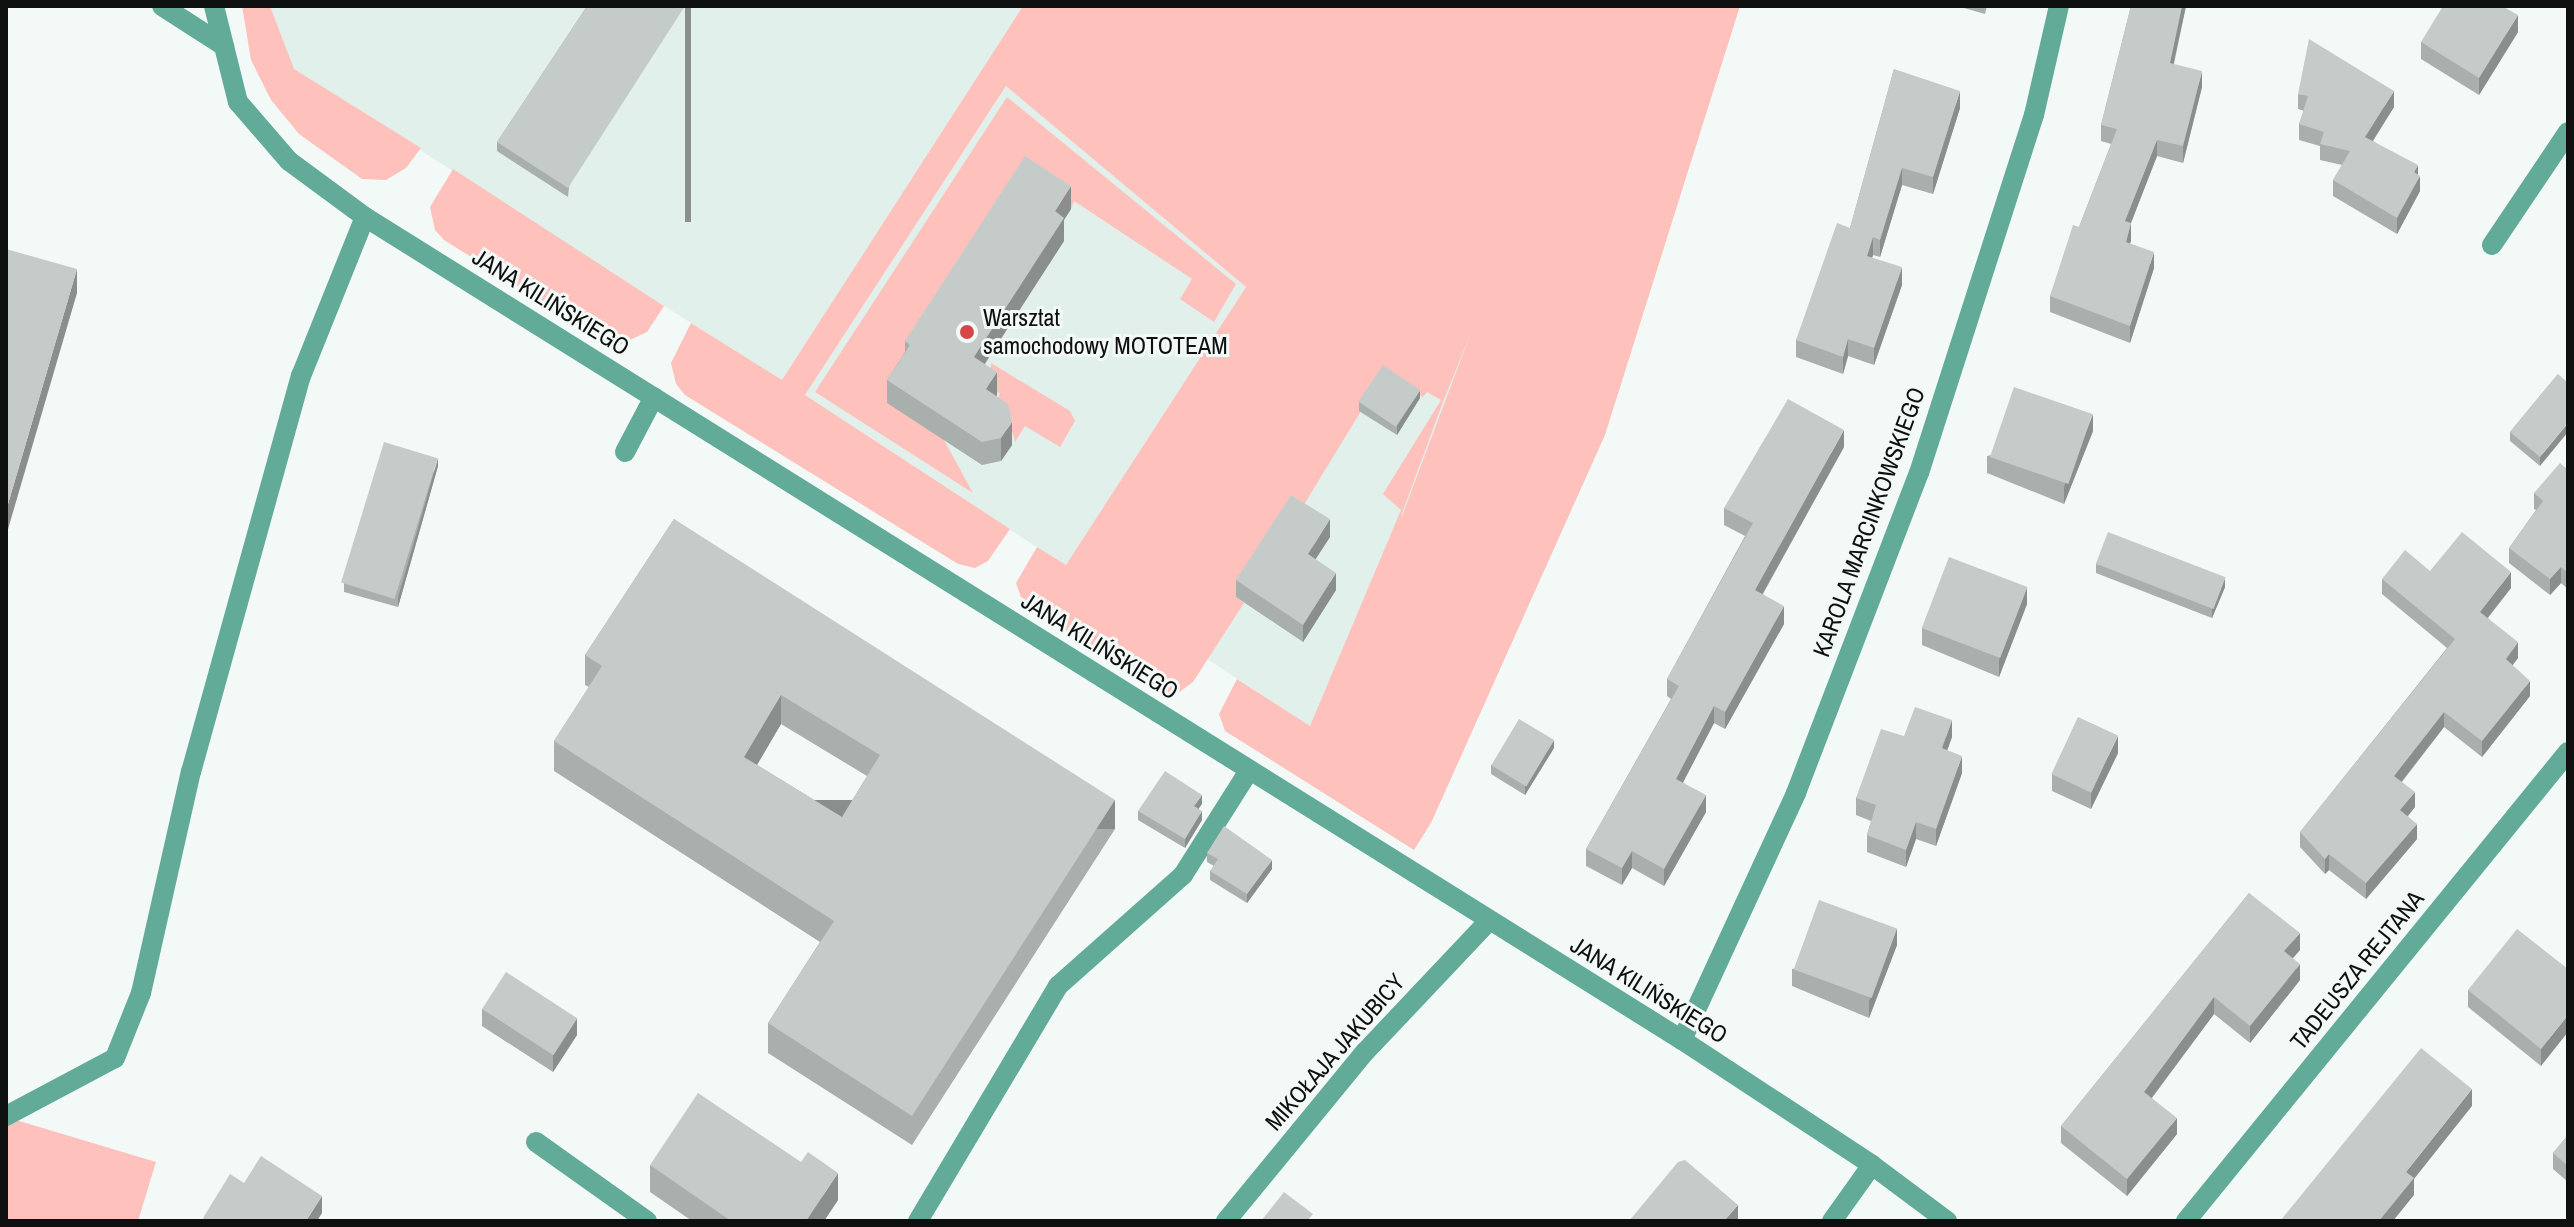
<!DOCTYPE html>
<meta charset="utf-8">
<style>
body{margin:0}
#map{position:relative;width:2574px;height:1227px;overflow:hidden;background:#f3f9f7;font-family:"Archivo Narrow",sans-serif}
div>[style]{position:absolute}
.built>*{inset:0;background:#e1f0eb}
.green>*{inset:0;background:#fec1bc}
.service>*{height:20px;margin:-10px;padding:0 10px;transform-origin:10px;border-radius:10px;background:#62ab99}
.minor>*{height:20px;margin:-10px;padding:0 10px;transform-origin:10px;border-radius:10px;background:#62ab99}
.wall>*{inset:0;background:#a9afad}
.shaded-wall>*{inset:0;background:#8a8e8d;transform-origin:0 0}
.building>*{inset:0;background:#c5cbc9;transform-origin:0 0}
.dots>*{width:22px;height:22px;translate:-50% -50%;box-sizing:border-box;border:4px solid #f3f9f7;border-radius:50%}
span{translate:-50% -50%;white-space:nowrap;text-align:center;line-height:1.15;-webkit-text-stroke:6px #f3f9f7;paint-order:stroke}
.street-label{font-size:24px;color:#0e100f}
.poi-label{font-size:24px;color:#0e100f}
.left{translate:0 -50%;text-align:left}
.frame{position:absolute;inset:0;border:8px solid #0e100f;pointer-events:none}
</style>
<div id="map">
<div class="built">
<div style="clip-path:polygon(270px 6px,1023px 6px,782px 381px,293px 69px)"></div>
<div style="clip-path:polygon(1006px 86px,1246px 287px,1507px 238px,1320px 733px,805px 395px)"></div>
</div>
<div class="green">
<div style="clip-path:polygon(242px 6px,270px 6px,294px 69px,421px 148px,406px 168px,386px 180px,362px 179px,299px 134px,271px 100px,251px 60px)"></div>
<div style="clip-path:polygon(evenodd,1023px 6px,1740px 6px,1605px 435px,1431px 823px,1414px 850px,1225px 731px,1219px 714px,1237px 679px,1310px 726px,1401px 510px,1383px 494px,1441px 400px,1427px 392px,1423px 397px,1383px 375px,1297px 516px,1236px 597px,1244px 603px,1193px 682px,1178px 693px,1166px 694px,1023px 603px,1016px 583px,1037px 547px,1066px 565px,1246px 287px,1006px 86px,805px 395px,1010px 529px,988px 561px,975px 568px,958px 564px,685px 395px,676px 384px,671px 363px,691px 323px,782px 380px,1023px 6px,1470px 335px,1402px 516px,1401px 516px,1443px 402px,1470px 335px)"></div>
<div style="clip-path:polygon(1007px 97px,1236px 284px,1214px 322px,1180px 299px,1192px 279px,1074px 201px,1071px 209px,1025px 180px,944px 440px,973px 493px,815px 392px)"></div>
<div style="clip-path:polygon(453px 169px,664px 306px,647px 332px,615px 347px,444px 240px,435px 230px,430px 207px)"></div>
<div style="clip-path:polygon(991px 363px,1070px 411px,1075px 421px,1060px 447px,1025px 426px,1015px 442px,1010px 423px,990px 411px,1000px 394px,989px 386px)"></div>
<div style="clip-path:polygon(6px 1117px,156px 1162px,138px 1221px,6px 1221px)"></div>
</div>
<div class="service">
<div style="left:625px;top:452px;width:62px;rotate:-62.2deg"></div>
<div style="left:6px;top:1116px;width:123px;rotate:-28deg"></div>
<div style="left:115px;top:1058px;width:70px;rotate:-68.2deg"></div>
<div style="left:141px;top:993px;width:227px;rotate:-77.3deg"></div>
<div style="left:191px;top:772px;width:411px;rotate:-74.5deg"></div>
<div style="left:301px;top:376px;width:171px;rotate:-68.1deg"></div>
<div style="left:536px;top:1142px;width:136px;rotate:35.4deg"></div>
<div style="left:918px;top:1221px;width:274px;rotate:-59.2deg"></div>
<div style="left:1058px;top:986px;width:167px;rotate:-41.6deg"></div>
<div style="left:1183px;top:875px;width:122px;rotate:-57.7deg"></div>
</div>
<div class="minor">
<div style="left:162px;top:6px;width:74px;rotate:32.8deg"></div>
<div style="left:214px;top:6px;width:99px;rotate:76deg"></div>
<div style="left:238px;top:102px;width:78px;rotate:49.2deg"></div>
<div style="left:289px;top:161px;width:94px;rotate:36.4deg"></div>
<div style="left:365px;top:217px;width:1553px;rotate:32deg"></div>
<div style="left:1682px;top:1040px;width:227px;rotate:33.3deg"></div>
<div style="left:1872px;top:1165px;width:94px;rotate:36.7deg"></div>
<div style="left:2492px;top:245px;width:136px;rotate:-56.1deg"></div>
<div style="left:1682px;top:1040px;width:272px;rotate:-65.2deg"></div>
<div style="left:1796px;top:793px;width:343px;rotate:-69deg"></div>
<div style="left:1919px;top:473px;width:376px;rotate:-72.2deg"></div>
<div style="left:2034px;top:115px;width:112px;rotate:-77.1deg"></div>
<div style="left:1226px;top:1221px;width:219px;rotate:-50.6deg"></div>
<div style="left:1365px;top:1052px;width:180px;rotate:-46.6deg"></div>
<div style="left:1832px;top:1221px;width:69px;rotate:-54.5deg"></div>
<div style="left:2186px;top:1221px;width:605px;rotate:-50.84deg"></div>
</div>
<div class="wall">
<div style="clip-path:polygon(587px 6px,568px 197px,497px 151px,497px 142px)"></div>
<div style="clip-path:polygon(1957px 6px,1987px 6px,1985px 14px)"></div>
<div style="clip-path:polygon(2131px 6px,2186px 6px,2174px 64px,2202px 87px,2183px 163px,2157px 156px,2131px 223px,2131px 240px,2130px 244px,2154px 268px,2130px 343px,2050px 312px,2050px 296px,2079px 227px,2111px 144px,2101px 141px,2101px 125px)"></div>
<div style="clip-path:polygon(2518px 32px,2479px 95px,2421px 59px,2421px 42px)"></div>
<div style="clip-path:polygon(1894px 69px,1960px 108px,1933px 194px,1902px 185px,1880px 257px,1873px 255px,1872px 258px,1902px 285px,1874px 365px,1848px 356px,1843px 374px,1796px 357px,1796px 340px,1850px 228px)"></div>
<div style="clip-path:polygon(2298px 94px,2394px 107px,2373px 141px,2418px 175px,2420px 191px,2397px 234px,2333px 196px,2333px 180px,2342px 165px,2320px 160px,2320px 146px,2299px 140px,2299px 124px,2304px 111px,2298px 109px)"></div>
<div style="clip-path:polygon(1071px 209px,1064px 220px,1064px 241px,985px 364px,997px 395px,996px 396px,1012px 445px,1001px 461px,982px 465px,887px 403px,887px 380px,905px 352px,905px 341px)"></div>
<div style="clip-path:polygon(2558px 374px,2540px 466px,2510px 441px,2510px 432px)"></div>
<div style="clip-path:polygon(1420px 398px,1397px 435px,1359px 411px,1359px 402px)"></div>
<div style="clip-path:polygon(2093px 431px,2064px 504px,1987px 473px,1987px 456px)"></div>
<div style="clip-path:polygon(1844px 447px,1763px 594px,1784px 624px,1725px 729px,1714px 723px,1683px 782px,1706px 812px,1664px 886px,1632px 868px,1622px 885px,1586px 866px,1586px 849px,1671px 699px,1667px 696px,1667px 679px,1745px 536px,1724px 525px,1724px 508px)"></div>
<div style="clip-path:polygon(438px 466px,398px 607px,344px 592px,344px 583px)"></div>
<div style="clip-path:polygon(2568px 470px,2568px 589px,2561px 583px,2550px 595px,2509px 563px,2509px 548px,2536px 510px,2534px 509px,2534px 493px)"></div>
<div style="clip-path:polygon(evenodd,674px 519px,1115px 829px,912px 1145px,768px 1053px,768px 1023px,820px 942px,554px 771px,554px 741px,589px 687px,585px 685px,585px 655px,674px 519px,781px 724px,867px 776px,842px 817px,757px 765px,781px 724px)"></div>
<div style="clip-path:polygon(1330px 537px,1315px 559px,1336px 590px,1303px 642px,1236px 597px,1236px 580px)"></div>
<div style="clip-path:polygon(2096px 564px,2225px 587px,2212px 618px,2096px 573px)"></div>
<div style="clip-path:polygon(2430px 571px,2511px 588px,2488px 618px,2518px 658px,2512px 665px,2530px 696px,2482px 757px,2444px 727px,2402px 782px,2415px 807px,2408px 816px,2417px 839px,2366px 899px,2329px 870px,2325px 874px,2300px 847px,2300px 832px,2447px 648px,2382px 594px,2382px 579px)"></div>
<div style="clip-path:polygon(2027px 604px,1999px 677px,1922px 645px,1922px 628px)"></div>
<div style="clip-path:polygon(1904px 736px,1952px 737px,1947px 750px,1962px 773px,1936px 846px,1916px 839px,1906px 867px,1867px 852px,1867px 835px,1871px 821px,1856px 815px,1856px 798px)"></div>
<div style="clip-path:polygon(1554px 748px,1525px 795px,1491px 774px,1491px 765px)"></div>
<div style="clip-path:polygon(2118px 753px,2091px 809px,2052px 791px,2052px 774px)"></div>
<div style="clip-path:polygon(1202px 804px,1198px 809px,1202px 820px,1185px 848px,1138px 820px,1138px 811px)"></div>
<div style="clip-path:polygon(1207px 853px,1272px 869px,1247px 903px,1210px 880px,1210px 871px,1214px 866px,1207px 862px)"></div>
<div style="clip-path:polygon(2249px 893px,2300px 950px,2293px 958px,2300px 980px,2250px 1043px,2214px 1014px,2152px 1098px,2177px 1134px,2127px 1196px,2061px 1143px,2061px 1126px)"></div>
<div style="clip-path:polygon(1897px 945px,1869px 1018px,1792px 986px,1792px 969px)"></div>
<div style="clip-path:polygon(2568px 969px,2541px 1066px,2468px 1007px,2468px 990px)"></div>
<div style="clip-path:polygon(482px 1009px,577px 1035px,553px 1072px,482px 1026px)"></div>
<div style="clip-path:polygon(2568px 1135px,2568px 1182px,2553px 1169px,2553px 1153px)"></div>
<div style="clip-path:polygon(650px 1165px,838px 1200px,824px 1221px,692px 1221px,650px 1192px)"></div>
</div>
<div class="shaded-wall">
<div style="left:685px;top:6px;width:6px;height:216px"></div>
<div style="clip-path:polygon(2182px 6px,2186px 6px,2170px 79px,2170px 63px)"></div>
<div style="clip-path:polygon(2518px 15px,2518px 32px,2479px 95px,2479px 78px)"></div>
<div style="clip-path:polygon(2202px 71px,2202px 87px,2183px 163px,2183px 146px)"></div>
<div style="clip-path:polygon(1960px 91px,1960px 108px,1933px 194px,1933px 177px)"></div>
<div style="clip-path:polygon(2394px 91px,2394px 107px,2365px 153px,2365px 137px)"></div>
<div style="clip-path:polygon(2157px 140px,2157px 156px,2125px 238px,2125px 221px)"></div>
<div style="clip-path:polygon(2418px 165px,2418px 179px,2420px 176px,2420px 191px,2397px 234px,2397px 218px,2414px 172px)"></div>
<div style="clip-path:polygon(1902px 168px,1902px 185px,1880px 257px,1880px 240px)"></div>
<div style="clip-path:polygon(1071px 186px,1071px 209px,1064px 220px,1064px 241px,974px 380px,974px 357px,1055px 211px)"></div>
<div style="clip-path:polygon(2131px 223px,2131px 240px,2126px 259px,2126px 242px)"></div>
<div style="clip-path:polygon(1873px 237px,1873px 255px,1867px 273px,1867px 256px)"></div>
<div style="clip-path:polygon(2154px 252px,2154px 268px,2130px 343px,2130px 326px)"></div>
<div style="clip-path:polygon(1902px 267px,1902px 285px,1874px 365px,1874px 348px)"></div>
<div style="clip-path:polygon(77px 269px,77px 293px,6px 536px,6px 511px)"></div>
<div style="clip-path:polygon(1848px 339px,1848px 356px,1843px 374px,1843px 357px)"></div>
<div style="clip-path:polygon(997px 372px,997px 395px,986px 412px,986px 389px)"></div>
<div style="clip-path:polygon(1420px 390px,1420px 398px,1397px 435px,1397px 426px)"></div>
<div style="clip-path:polygon(2093px 414px,2093px 431px,2064px 504px,2064px 487px)"></div>
<div style="clip-path:polygon(1012px 422px,1012px 445px,1001px 461px,1001px 438px)"></div>
<div style="clip-path:polygon(2568px 423px,2568px 432px,2540px 466px,2540px 457px)"></div>
<div style="clip-path:polygon(1844px 430px,1844px 447px,1755px 607px,1755px 590px)"></div>
<div style="clip-path:polygon(438px 458px,438px 466px,398px 607px,398px 598px)"></div>
<div style="clip-path:polygon(1330px 519px,1330px 537px,1308px 571px,1308px 554px)"></div>
<div style="clip-path:polygon(2561px 567px,2561px 583px,2550px 595px,2550px 579px)"></div>
<div style="clip-path:polygon(2511px 572px,2511px 588px,2480px 627px,2480px 612px)"></div>
<div style="clip-path:polygon(1336px 573px,1336px 590px,1303px 642px,1303px 625px)"></div>
<div style="clip-path:polygon(2225px 578px,2225px 587px,2212px 618px,2212px 609px)"></div>
<div style="clip-path:polygon(2027px 587px,2027px 604px,1999px 677px,1999px 660px)"></div>
<div style="clip-path:polygon(1784px 606px,1784px 624px,1725px 729px,1725px 712px)"></div>
<div style="clip-path:polygon(2518px 642px,2518px 658px,2506px 674px,2506px 659px)"></div>
<div style="clip-path:polygon(2530px 681px,2530px 696px,2482px 757px,2482px 741px)"></div>
<div style="clip-path:polygon(781px 695px,781px 724px,744px 787px,744px 757px)"></div>
<div style="clip-path:polygon(1714px 706px,1714px 723px,1676px 796px,1676px 779px)"></div>
<div style="clip-path:polygon(2444px 712px,2444px 727px,2394px 791px,2394px 776px)"></div>
<div style="clip-path:polygon(1952px 720px,1952px 737px,1942px 765px,1942px 748px)"></div>
<div style="clip-path:polygon(2118px 736px,2118px 753px,2091px 809px,2091px 792px)"></div>
<div style="clip-path:polygon(1554px 740px,1554px 748px,1525px 795px,1525px 786px)"></div>
<div style="clip-path:polygon(1962px 756px,1962px 773px,1936px 846px,1936px 829px)"></div>
<div style="clip-path:polygon(2415px 792px,2415px 807px,2400px 825px,2400px 810px)"></div>
<div style="clip-path:polygon(1202px 795px,1202px 804px,1194px 815px,1194px 806px)"></div>
<div style="clip-path:polygon(1706px 795px,1706px 812px,1664px 886px,1664px 869px)"></div>
<div style="left:1115px;top:800px;width:29px;height:376px;rotate:90deg"></div>
<div style="clip-path:polygon(1202px 811px,1202px 820px,1185px 848px,1185px 839px)"></div>
<div style="clip-path:polygon(1916px 822px,1916px 839px,1906px 867px,1906px 850px)"></div>
<div style="clip-path:polygon(2417px 824px,2417px 839px,2366px 899px,2366px 883px)"></div>
<div style="clip-path:polygon(1632px 851px,1632px 868px,1622px 885px,1622px 868px)"></div>
<div style="clip-path:polygon(2329px 854px,2329px 870px,2325px 874px,2325px 859px)"></div>
<div style="clip-path:polygon(1272px 860px,1272px 869px,1247px 903px,1247px 894px)"></div>
<div style="clip-path:polygon(1897px 928px,1897px 945px,1869px 1018px,1869px 1001px)"></div>
<div style="clip-path:polygon(2300px 933px,2300px 950px,2284px 968px,2284px 951px)"></div>
<div style="clip-path:polygon(2300px 964px,2300px 980px,2250px 1043px,2250px 1026px)"></div>
<div style="clip-path:polygon(2214px 997px,2214px 1014px,2144px 1108px,2144px 1092px)"></div>
<div style="clip-path:polygon(2568px 1015px,2568px 1032px,2541px 1066px,2541px 1049px)"></div>
<div style="clip-path:polygon(577px 1018px,577px 1035px,553px 1072px,553px 1055px)"></div>
<div style="clip-path:polygon(2472px 1089px,2472px 1106px,2414px 1179px,2414px 1195px,2393px 1221px,2379px 1221px,2406px 1172px)"></div>
<div style="clip-path:polygon(2177px 1118px,2177px 1134px,2127px 1196px,2127px 1179px)"></div>
<div style="clip-path:polygon(838px 1173px,838px 1200px,824px 1221px,806px 1221px)"></div>
<div style="clip-path:polygon(322px 1196px,322px 1213px,317px 1221px,306px 1221px)"></div>
<div style="clip-path:polygon(1738px 1205px,1738px 1221px,1724px 1221px)"></div>
</div>
<div class="building">
<div style="clip-path:polygon(587px 6px,685px 6px,568px 188px,497px 142px)"></div>
<div style="clip-path:polygon(2131px 6px,2182px 6px,2170px 63px,2202px 71px,2183px 146px,2157px 140px,2125px 221px,2131px 223px,2126px 242px,2154px 252px,2130px 326px,2050px 296px,2073px 225px,2079px 227px,2117px 129px,2101px 125px)"></div>
<div style="clip-path:polygon(2443px 6px,2502px 6px,2518px 15px,2479px 78px,2421px 42px)"></div>
<div style="clip-path:polygon(2309px 39px,2394px 91px,2365px 137px,2418px 165px,2414px 172px,2420px 176px,2397px 218px,2333px 180px,2350px 151px,2320px 144px,2324px 132px,2299px 124px,2308px 96px,2298px 94px)"></div>
<div style="clip-path:polygon(1894px 69px,1960px 91px,1933px 177px,1902px 168px,1880px 240px,1873px 237px,1867px 256px,1902px 267px,1874px 348px,1848px 339px,1843px 357px,1796px 340px,1837px 223px,1850px 228px)"></div>
<div style="clip-path:polygon(1025px 156px,1071px 186px,1055px 211px,1064px 218px,974px 357px,997px 372px,986px 389px,1008px 404px,1012px 422px,1001px 438px,982px 442px,887px 380px,910px 345px,905px 341px)"></div>
<div style="clip-path:polygon(6px 249px,77px 269px,6px 511px)"></div>
<div style="left:1383px;top:365px;width:45px;height:44px;rotate:34deg"></div>
<div style="clip-path:polygon(2558px 374px,2568px 383px,2568px 423px,2540px 457px,2510px 432px)"></div>
<div style="left:2014px;top:387px;width:83px;height:74px;rotate:19deg"></div>
<div style="clip-path:polygon(1788px 399px,1844px 430px,1755px 590px,1784px 606px,1725px 712px,1714px 706px,1676px 779px,1706px 795px,1664px 869px,1632px 851px,1622px 868px,1586px 849px,1679px 686px,1667px 679px,1753px 523px,1724px 508px)"></div>
<div style="left:384px;top:442px;width:56px;height:147px;rotate:17deg"></div>
<div style="clip-path:polygon(2560px 463px,2568px 470px,2568px 573px,2561px 567px,2550px 579px,2509px 548px,2543px 501px,2534px 493px)"></div>
<div style="clip-path:polygon(1291px 495px,1330px 519px,1308px 554px,1336px 573px,1303px 625px,1236px 580px)"></div>
<div style="clip-path:polygon(evenodd,674px 519px,1115px 800px,912px 1116px,768px 1023px,834px 921px,554px 741px,602px 666px,585px 655px,674px 519px,781px 695px,880px 755px,842px 817px,744px 757px,781px 695px)"></div>
<div style="left:2108px;top:532px;width:126px;height:34px;rotate:21deg"></div>
<div style="clip-path:polygon(2462px 532px,2511px 572px,2480px 612px,2518px 642px,2506px 659px,2530px 681px,2482px 741px,2444px 712px,2394px 776px,2415px 792px,2400px 810px,2417px 824px,2366px 883px,2329px 854px,2325px 859px,2300px 832px,2455px 639px,2382px 579px,2405px 550px,2430px 571px)"></div>
<div style="left:1949px;top:557px;width:84px;height:76px;rotate:21deg"></div>
<div style="clip-path:polygon(1915px 707px,1952px 720px,1942px 748px,1962px 756px,1936px 829px,1916px 822px,1906px 850px,1867px 835px,1876px 805px,1856px 798px,1881px 729px,1904px 736px)"></div>
<div style="left:2078px;top:717px;width:44px;height:63px;rotate:25deg"></div>
<div style="left:1519px;top:719px;width:41px;height:54px;rotate:31deg"></div>
<div style="clip-path:polygon(1165px 771px,1202px 795px,1194px 806px,1202px 811px,1185px 839px,1138px 811px)"></div>
<div style="clip-path:polygon(1224px 826px,1272px 860px,1247px 894px,1210px 871px,1218px 859px,1207px 853px)"></div>
<div style="clip-path:polygon(2249px 893px,2300px 933px,2284px 951px,2300px 964px,2250px 1026px,2214px 997px,2144px 1092px,2177px 1118px,2127px 1179px,2061px 1126px)"></div>
<div style="left:1819px;top:900px;width:83px;height:74px;rotate:20deg"></div>
<div style="clip-path:polygon(2517px 929px,2568px 969px,2568px 1015px,2541px 1049px,2468px 990px)"></div>
<div style="left:506px;top:972px;width:85px;height:44px;rotate:33deg"></div>
<div style="clip-path:polygon(2421px 1048px,2472px 1089px,2406px 1172px,2414px 1178px,2379px 1221px,2280px 1221px)"></div>
<div style="clip-path:polygon(698px 1093px,801px 1162px,808px 1152px,838px 1173px,806px 1221px,731px 1221px,650px 1165px)"></div>
<div style="clip-path:polygon(2568px 1135px,2568px 1166px,2553px 1153px)"></div>
<div style="clip-path:polygon(261px 1156px,322px 1196px,306px 1221px,207px 1221px,203px 1218px,230px 1174px,244px 1183px)"></div>
<div style="clip-path:polygon(1685px 1160px,1738px 1205px,1724px 1221px,1629px 1221px,1678px 1162px)"></div>
<div style="clip-path:polygon(1284px 1192px,1313px 1214px,1307px 1221px,1261px 1221px)"></div>
</div>
<div class="dots">
<div style="left:967px;top:332px;background:#d64647"></div>
</div>
<div class="street-label">
<span style="left:551px;top:302px;rotate:32deg">JANA KILIŃSKIEGO</span>
<span style="left:1869px;top:522px;rotate:-70deg">KAROLA MARCINKOWSKIEGO</span>
<span style="left:1100px;top:646px;rotate:32deg">JANA KILIŃSKIEGO</span>
<span style="left:2357px;top:970px;rotate:-51deg">TADEUSZA REJTANA</span>
<span style="left:1649px;top:990px;rotate:32deg">JANA KILIŃSKIEGO</span>
<span style="left:1335px;top:1052px;rotate:-49deg">MIKOŁAJA JAKUBICY</span>
</div>
<div class="poi-label">
<span class="left" style="left:983px;top:332px">Warsztat<br>samochodowy MOTOTEAM</span>
</div>
<div class="frame"></div>
</div>
